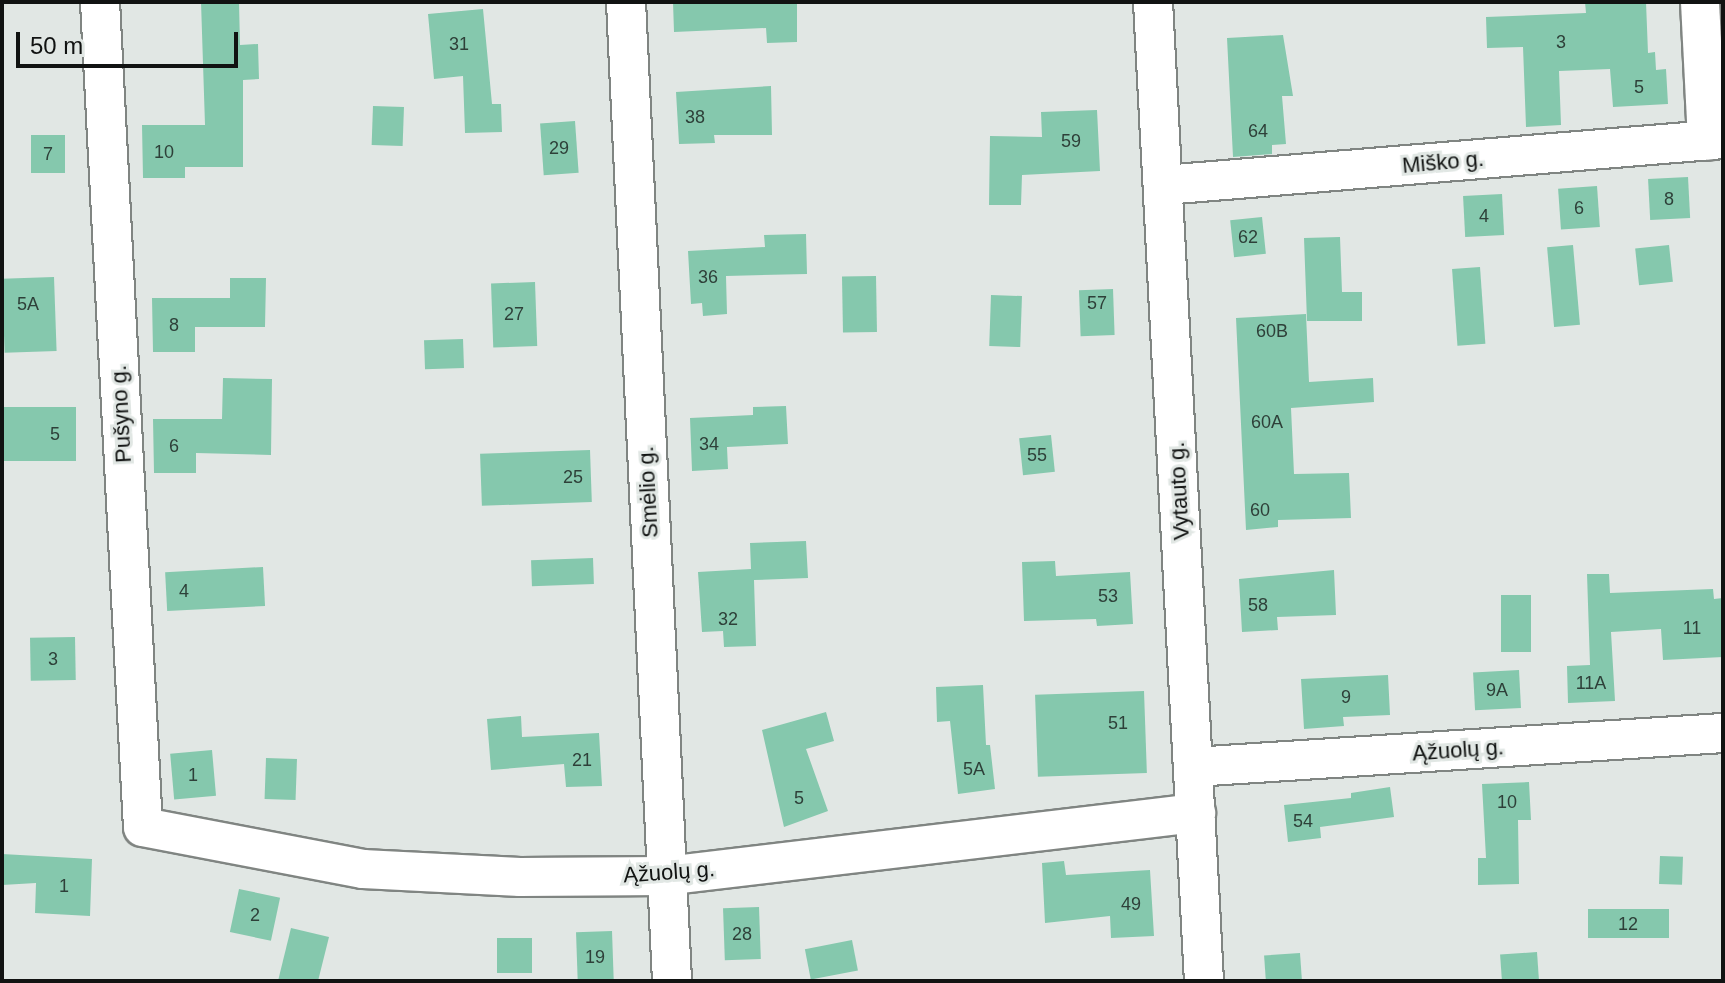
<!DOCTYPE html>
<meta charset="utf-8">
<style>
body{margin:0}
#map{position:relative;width:1725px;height:983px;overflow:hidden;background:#e1e7e4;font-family:Helvetica,sans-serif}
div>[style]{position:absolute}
.building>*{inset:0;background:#85c8ad;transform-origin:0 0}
.roads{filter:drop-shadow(2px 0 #808582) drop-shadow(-2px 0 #808582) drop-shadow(0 2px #808582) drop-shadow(0 -2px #808582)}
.minor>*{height:38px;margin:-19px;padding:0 19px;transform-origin:19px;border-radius:19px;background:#fff}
span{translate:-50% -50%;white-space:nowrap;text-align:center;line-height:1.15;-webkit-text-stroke:6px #e1e7e4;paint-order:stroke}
.number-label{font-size:18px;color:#2e4039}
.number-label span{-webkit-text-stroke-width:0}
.street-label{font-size:22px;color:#111312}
.frame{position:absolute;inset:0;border:4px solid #111312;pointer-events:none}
.scale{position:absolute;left:16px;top:32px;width:222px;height:36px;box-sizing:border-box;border:4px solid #111312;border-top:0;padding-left:10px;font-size:24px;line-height:28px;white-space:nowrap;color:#111312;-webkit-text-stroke:6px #e1e7e4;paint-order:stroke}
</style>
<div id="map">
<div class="building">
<div style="clip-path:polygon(201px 2px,239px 2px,240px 45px,258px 44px,259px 79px,243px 80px,243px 167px,185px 167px,185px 178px,143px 178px,142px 125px,205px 125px)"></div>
<div style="clip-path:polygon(673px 2px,797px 2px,797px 42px,767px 43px,766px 28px,674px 32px)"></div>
<div style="clip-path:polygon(1585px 2px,1646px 2px,1648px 53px,1655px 52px,1656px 70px,1666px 69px,1668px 104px,1613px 107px,1610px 69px,1559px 71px,1561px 125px,1526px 127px,1523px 47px,1487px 48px,1486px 17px,1586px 13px)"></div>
<div style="clip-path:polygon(483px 9px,492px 104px,501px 104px,502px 132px,465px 133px,463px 76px,434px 79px,428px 14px)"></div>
<div style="clip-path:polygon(1283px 35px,1293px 96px,1282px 96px,1286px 144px,1272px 145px,1272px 154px,1233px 157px,1227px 38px)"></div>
<div style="clip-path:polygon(771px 86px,772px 135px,714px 135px,715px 143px,679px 144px,676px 92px)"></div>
<div style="left:373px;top:106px;width:31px;height:39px;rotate:2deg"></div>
<div style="clip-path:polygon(1097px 110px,1100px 171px,1022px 175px,1021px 205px,989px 205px,990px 136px,1042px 137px,1041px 112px)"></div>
<div style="left:575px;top:121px;width:52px;height:35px;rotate:86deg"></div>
<div style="left:31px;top:135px;width:34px;height:38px"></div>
<div style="left:1688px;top:177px;width:41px;height:40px;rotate:87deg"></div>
<div style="left:1597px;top:186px;width:41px;height:39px;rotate:86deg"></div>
<div style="left:1502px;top:194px;width:41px;height:39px;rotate:87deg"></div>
<div style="left:1262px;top:217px;width:37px;height:32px;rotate:84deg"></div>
<div style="clip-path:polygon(806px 234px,807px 274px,726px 276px,727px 314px,703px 316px,702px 303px,691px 304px,688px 251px,765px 247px,764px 235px)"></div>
<div style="clip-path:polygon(1340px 237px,1342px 292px,1362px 292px,1362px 321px,1307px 321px,1304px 238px)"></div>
<div style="left:1573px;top:245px;width:80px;height:26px;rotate:85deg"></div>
<div style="left:1669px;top:245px;width:37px;height:34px;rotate:84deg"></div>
<div style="left:1480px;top:267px;width:77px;height:28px;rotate:86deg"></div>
<div style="left:876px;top:276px;width:56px;height:34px;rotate:89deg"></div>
<div style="left:54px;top:277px;width:74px;height:52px;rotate:88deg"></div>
<div style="clip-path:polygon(230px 278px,266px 278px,265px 327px,195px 327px,195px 352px,153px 352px,152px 298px,230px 298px)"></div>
<div style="left:535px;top:282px;width:64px;height:44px;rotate:88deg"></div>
<div style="left:1113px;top:289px;width:46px;height:34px;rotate:88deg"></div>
<div style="left:991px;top:295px;width:31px;height:51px;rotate:2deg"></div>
<div style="clip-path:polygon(1306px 314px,1309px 382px,1373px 378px,1374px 402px,1291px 408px,1294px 474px,1349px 473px,1351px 518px,1278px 520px,1278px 527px,1246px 530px,1236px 318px)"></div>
<div style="left:463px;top:339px;width:29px;height:39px;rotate:88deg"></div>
<div style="clip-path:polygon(223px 378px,272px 379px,271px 455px,196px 453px,196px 473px,154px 473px,153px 419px,222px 419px)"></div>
<div style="clip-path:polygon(786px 406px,788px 444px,727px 447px,728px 469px,692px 471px,690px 418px,753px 415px,753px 407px)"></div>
<div style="left:76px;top:407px;width:54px;height:74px;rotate:90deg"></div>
<div style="left:1051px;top:435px;width:37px;height:32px;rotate:84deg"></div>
<div style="left:590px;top:450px;width:52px;height:110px;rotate:88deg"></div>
<div style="clip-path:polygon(806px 541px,808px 578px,754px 580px,756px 646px,724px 647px,723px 631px,702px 632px,698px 572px,751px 569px,750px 543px)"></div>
<div style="left:593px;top:558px;width:26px;height:62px;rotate:88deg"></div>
<div style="clip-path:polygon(1055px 561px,1056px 576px,1130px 572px,1133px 624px,1097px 626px,1096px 619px,1024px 621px,1022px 562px)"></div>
<div style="left:263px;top:567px;width:39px;height:98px;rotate:87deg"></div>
<div style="clip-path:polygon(1334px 570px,1336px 615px,1277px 617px,1278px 630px,1242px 632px,1239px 579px)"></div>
<div style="clip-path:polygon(1587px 574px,1609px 574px,1610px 593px,1713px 589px,1714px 599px,1723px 598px,1723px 657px,1663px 660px,1661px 629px,1611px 632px,1615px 701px,1568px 703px,1567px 666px,1590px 665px)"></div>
<div style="left:1501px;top:595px;width:30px;height:57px"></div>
<div style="left:75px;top:637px;width:43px;height:45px;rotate:89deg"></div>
<div style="left:1519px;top:670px;width:38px;height:46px;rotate:87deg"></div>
<div style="clip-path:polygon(1388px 675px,1390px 715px,1343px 717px,1344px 726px,1304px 729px,1301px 679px)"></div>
<div style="clip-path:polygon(983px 685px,986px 745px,990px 745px,995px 789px,958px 794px,950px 721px,937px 722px,936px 687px)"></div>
<div style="left:1144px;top:691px;width:82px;height:109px;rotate:88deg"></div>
<div style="clip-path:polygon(826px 712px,834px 741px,806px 749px,828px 811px,784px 827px,762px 730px)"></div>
<div style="clip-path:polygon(521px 716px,522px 737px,599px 733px,602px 786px,566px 787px,564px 764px,491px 770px,487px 719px)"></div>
<div style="left:212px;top:750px;width:46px;height:42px;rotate:85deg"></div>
<div style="left:266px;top:758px;width:31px;height:41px;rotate:2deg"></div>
<div style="clip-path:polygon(1529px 782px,1531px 820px,1518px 820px,1519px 884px,1478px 885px,1478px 858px,1486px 858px,1482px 784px)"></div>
<div style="clip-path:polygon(1390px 787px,1394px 817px,1320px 827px,1321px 838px,1288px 842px,1284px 805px,1351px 798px,1351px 793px)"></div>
<div style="clip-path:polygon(2px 854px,92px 859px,90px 916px,35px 913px,36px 883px,2px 885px)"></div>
<div style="left:1660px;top:856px;width:23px;height:28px;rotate:2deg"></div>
<div style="clip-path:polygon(1064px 861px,1066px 875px,1150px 870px,1154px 936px,1111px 938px,1110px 916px,1045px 923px,1042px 863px)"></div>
<div style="left:239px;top:889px;width:42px;height:44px;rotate:12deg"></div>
<div style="left:759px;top:907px;width:52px;height:36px;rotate:88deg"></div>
<div style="left:1669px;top:909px;width:29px;height:81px;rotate:90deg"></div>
<div style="clip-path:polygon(291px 928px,329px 937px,318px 981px,278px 981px)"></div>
<div style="left:612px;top:931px;width:50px;height:36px;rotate:88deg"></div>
<div style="left:497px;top:938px;width:35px;height:35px"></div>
<div style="left:852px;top:940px;width:31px;height:48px;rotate:79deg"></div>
<div style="left:1537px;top:952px;width:29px;height:37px;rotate:86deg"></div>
<div style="left:1300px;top:953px;width:28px;height:36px;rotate:86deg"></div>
</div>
<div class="roads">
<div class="minor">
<div style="left:100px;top:2px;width:826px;rotate:87.02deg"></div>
<div style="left:143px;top:827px;width:224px;rotate:10.8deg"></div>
<div style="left:363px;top:869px;width:157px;rotate:2.9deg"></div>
<div style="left:520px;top:877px;width:145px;rotate:-0.4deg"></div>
<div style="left:665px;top:876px;width:535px;rotate:-6.77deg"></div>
<div style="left:626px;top:2px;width:980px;rotate:87.31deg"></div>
<div style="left:1153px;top:2px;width:980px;rotate:87.02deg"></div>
<div style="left:1700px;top:2px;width:139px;rotate:87.1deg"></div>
<div style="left:1164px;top:185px;width:561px;rotate:-4.7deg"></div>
<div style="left:1193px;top:767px;width:531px;rotate:-3.67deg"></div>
</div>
</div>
<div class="number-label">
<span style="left:1561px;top:42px">3</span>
<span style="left:459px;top:44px">31</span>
<span style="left:1639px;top:87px">5</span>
<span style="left:695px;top:117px">38</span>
<span style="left:1258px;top:131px">64</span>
<span style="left:1071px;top:141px">59</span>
<span style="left:559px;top:148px">29</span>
<span style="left:164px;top:152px">10</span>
<span style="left:48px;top:154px">7</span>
<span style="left:1669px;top:199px">8</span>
<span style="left:1579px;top:208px">6</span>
<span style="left:1484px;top:216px">4</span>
<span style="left:1248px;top:237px">62</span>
<span style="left:708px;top:277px">36</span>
<span style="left:1097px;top:303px">57</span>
<span style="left:28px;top:304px">5A</span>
<span style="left:514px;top:314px">27</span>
<span style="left:174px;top:325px">8</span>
<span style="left:1272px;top:331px">60B</span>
<span style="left:1267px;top:422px">60A</span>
<span style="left:55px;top:434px">5</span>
<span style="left:709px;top:444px">34</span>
<span style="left:174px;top:446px">6</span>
<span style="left:1037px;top:455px">55</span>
<span style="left:573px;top:477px">25</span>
<span style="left:1260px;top:510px">60</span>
<span style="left:184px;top:591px">4</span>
<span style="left:1108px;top:596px">53</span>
<span style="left:1258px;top:605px">58</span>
<span style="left:728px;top:619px">32</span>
<span style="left:1692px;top:628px">11</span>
<span style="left:53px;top:659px">3</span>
<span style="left:1591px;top:683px">11A</span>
<span style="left:1497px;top:690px">9A</span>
<span style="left:1346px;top:697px">9</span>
<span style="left:1118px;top:723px">51</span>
<span style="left:582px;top:760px">21</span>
<span style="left:974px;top:769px">5A</span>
<span style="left:193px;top:775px">1</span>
<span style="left:799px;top:798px">5</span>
<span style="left:1507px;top:802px">10</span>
<span style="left:1303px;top:821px">54</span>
<span style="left:64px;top:886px">1</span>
<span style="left:1131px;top:904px">49</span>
<span style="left:255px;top:915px">2</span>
<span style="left:1628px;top:924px">12</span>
<span style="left:742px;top:934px">28</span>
<span style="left:595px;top:957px">19</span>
</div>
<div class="street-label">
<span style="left:1443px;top:162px;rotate:-5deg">Miško g.</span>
<span style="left:121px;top:414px;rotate:-93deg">Pušyno g.</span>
<span style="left:1179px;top:491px;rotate:-93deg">Vytauto g.</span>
<span style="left:648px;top:492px;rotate:-93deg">Smėlio g.</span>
<span style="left:1458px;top:750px;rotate:-4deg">Ąžuolų g.</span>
<span style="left:669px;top:872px;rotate:-4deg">Ąžuolų g.</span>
</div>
<div class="frame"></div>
<div class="scale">50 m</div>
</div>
